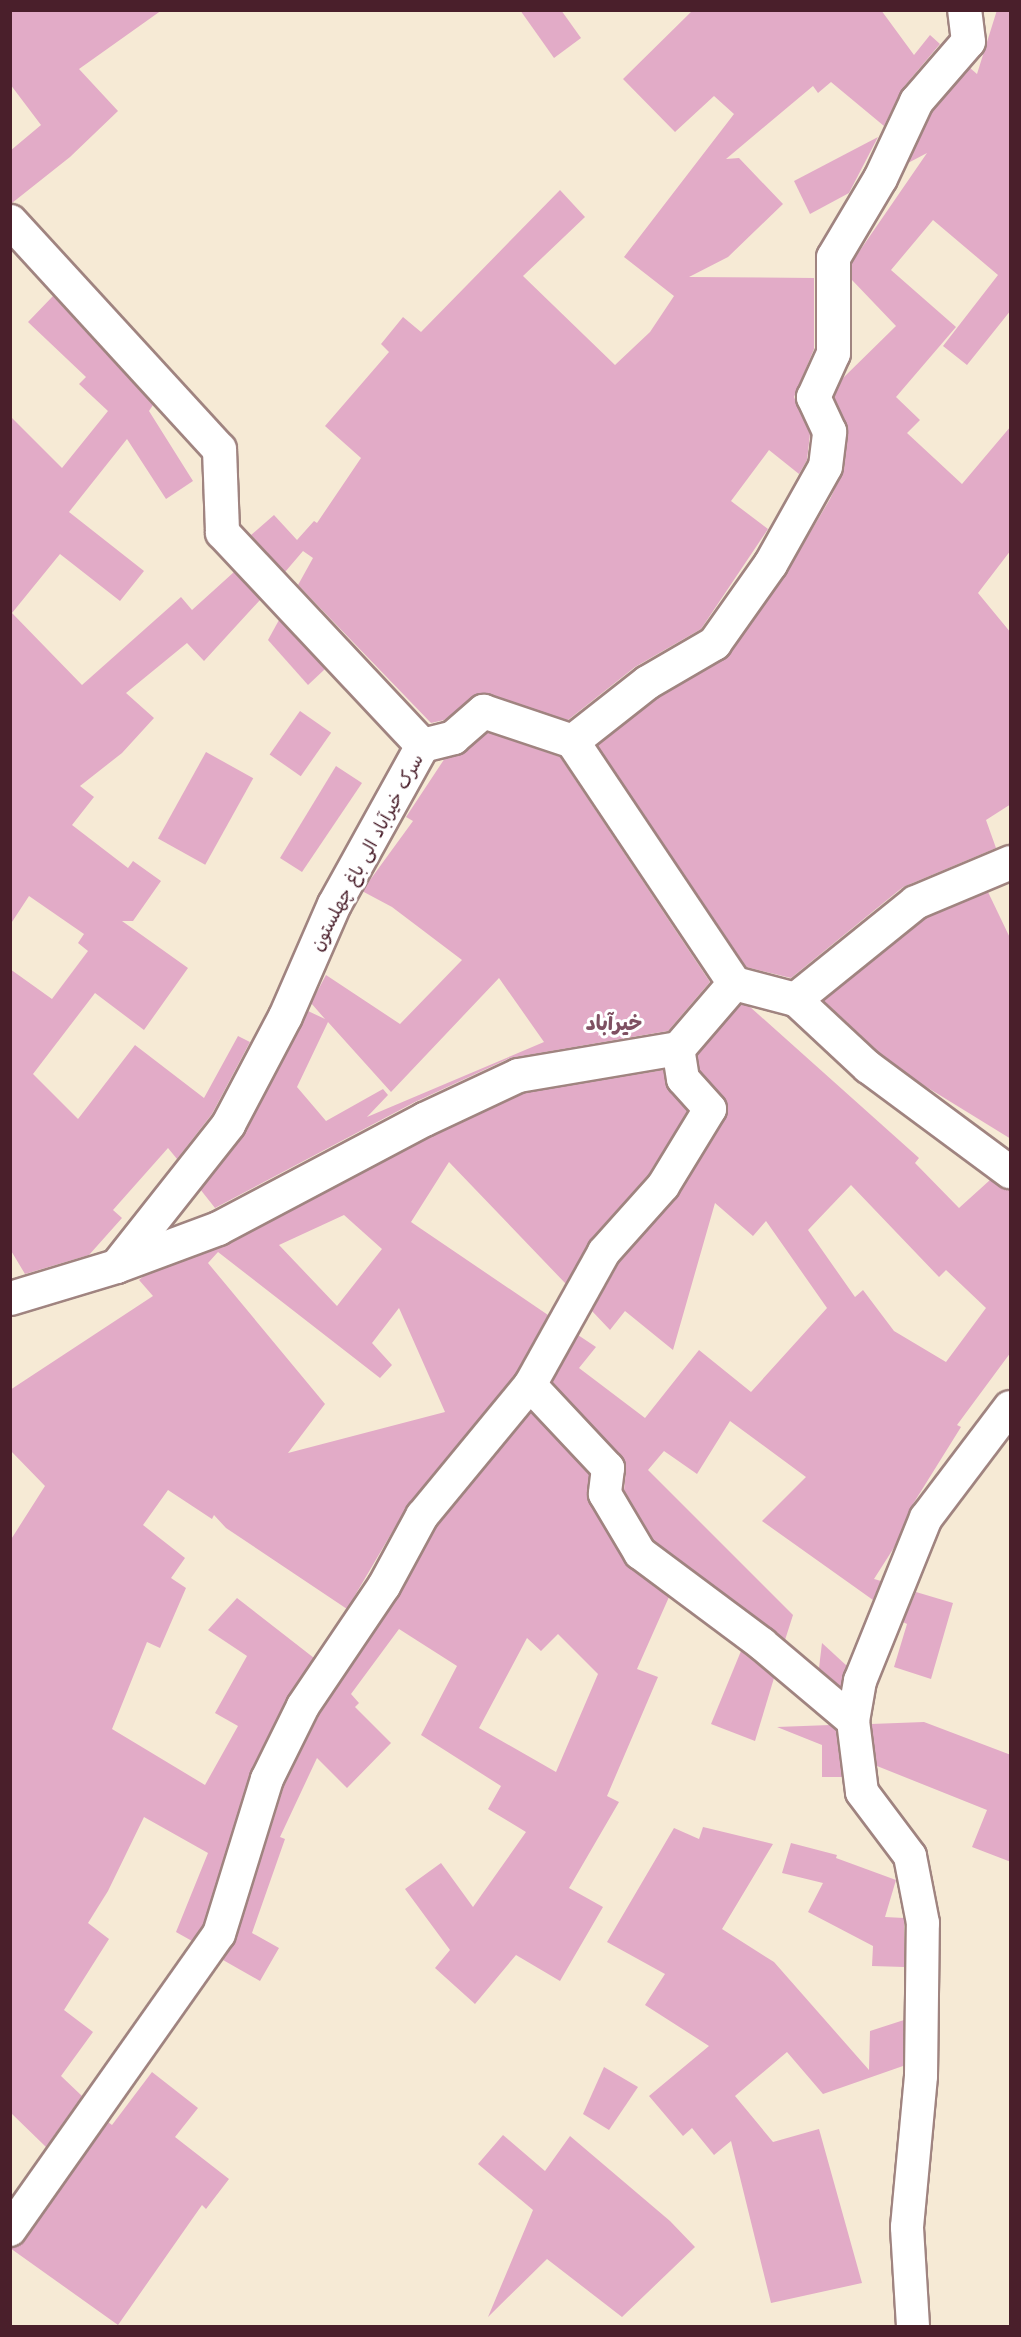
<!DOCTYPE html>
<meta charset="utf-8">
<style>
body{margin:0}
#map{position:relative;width:1021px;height:2337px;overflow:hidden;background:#f6ead5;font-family:Mali,"Playpen Sans Arabic",sans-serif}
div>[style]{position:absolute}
.building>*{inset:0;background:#e2abc7;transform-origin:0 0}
.roads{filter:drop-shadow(2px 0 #a08480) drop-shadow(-2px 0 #a08480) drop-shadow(0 2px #a08480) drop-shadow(0 -2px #a08480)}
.street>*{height:32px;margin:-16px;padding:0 16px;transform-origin:16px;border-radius:16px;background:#fff}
.secondary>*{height:33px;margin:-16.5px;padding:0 16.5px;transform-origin:16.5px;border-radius:16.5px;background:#fff}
span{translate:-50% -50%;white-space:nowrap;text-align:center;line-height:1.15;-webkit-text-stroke:6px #fff;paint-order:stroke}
.street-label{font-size:18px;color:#4a1f2b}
.quarter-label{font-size:21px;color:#7f5062;font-weight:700}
.frame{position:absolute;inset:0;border:12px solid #4a1f2b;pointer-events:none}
</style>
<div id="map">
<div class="building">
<div style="clip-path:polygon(10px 10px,162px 10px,79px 69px,118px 111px,70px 157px,12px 203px,10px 151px,41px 125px,10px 84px)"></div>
<div style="clip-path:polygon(520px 10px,561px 10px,581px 38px,554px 58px)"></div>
<div style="clip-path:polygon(693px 10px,881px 10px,914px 55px,930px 35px,940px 44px,902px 89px,884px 126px,831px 82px,818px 93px,813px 86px,726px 159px,739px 158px,783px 204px,728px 257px,689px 277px,814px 278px,814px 349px,794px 397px,810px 434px,807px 460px,799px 474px,769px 450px,731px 501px,768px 529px,701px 629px,635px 667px,568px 720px,480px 693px,444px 720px,431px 723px,298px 585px,313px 558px,303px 551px,285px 572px,251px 535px,274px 515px,297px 540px,314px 521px,317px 523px,361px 458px,325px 426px,389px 352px,381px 344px,403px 317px,421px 332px,560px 190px,585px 217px,523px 276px,615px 365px,650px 332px,674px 296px,624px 257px,734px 114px,714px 96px,675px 132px,623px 79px)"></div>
<div style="clip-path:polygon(997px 10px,1011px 10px,1011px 310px,967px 365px,943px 346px,998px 275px,933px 220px,891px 270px,956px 327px,896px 397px,920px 420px,907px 433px,962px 484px,1011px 426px,1011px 550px,978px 593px,1011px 633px,1011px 804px,986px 820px,996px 848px,903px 887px,791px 978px,746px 967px,597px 745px,658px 698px,729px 654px,785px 575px,830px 499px,844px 469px,848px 433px,834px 397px,842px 379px,896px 326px,852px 280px,852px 262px,927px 153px,908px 163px,932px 111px,970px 68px,977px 74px)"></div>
<div style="clip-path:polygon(878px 137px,849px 193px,810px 214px,794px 181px)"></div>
<div style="clip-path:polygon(53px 296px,153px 405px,149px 411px,193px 481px,166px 499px,127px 439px,69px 512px,144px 571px,120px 601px,60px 554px,12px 613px,82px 685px,181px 597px,192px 610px,234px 572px,260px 600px,204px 661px,187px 643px,126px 693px,154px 718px,122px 753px,80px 786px,94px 797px,72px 825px,128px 868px,133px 861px,161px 881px,133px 921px,122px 921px,188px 968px,144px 1030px,95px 993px,33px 1074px,78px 1119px,135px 1045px,204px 1098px,238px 1036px,250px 1042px,212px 1114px,177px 1159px,168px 1148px,113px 1210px,122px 1218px,89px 1255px,25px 1274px,10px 1249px,10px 969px,52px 999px,88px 951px,78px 943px,84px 934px,29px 896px,10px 925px,10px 416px,62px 468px,108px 411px,79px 384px,86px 377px,28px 322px)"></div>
<div style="clip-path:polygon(279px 620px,325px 669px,308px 685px,268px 640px)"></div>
<div style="left:300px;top:711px;width:38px;height:53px;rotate:35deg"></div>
<div style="clip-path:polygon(evenodd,487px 732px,560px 757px,710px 982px,668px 1031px,510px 1058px,415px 1102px,215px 1208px,200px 1189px,244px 1133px,308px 1011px,325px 1019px,311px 1003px,326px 975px,400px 1024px,462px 960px,392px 907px,362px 891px,413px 821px,406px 817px,445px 758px,465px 751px,487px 732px,499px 978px,544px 1042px,367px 1117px,388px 1095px,383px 1089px,326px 1121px,297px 1087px,328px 1022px,391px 1092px,499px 978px)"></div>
<div style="left:206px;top:752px;width:54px;height:99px;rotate:29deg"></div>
<div style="clip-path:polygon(336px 766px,362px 783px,302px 872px,280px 858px)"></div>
<div style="clip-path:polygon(988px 892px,1011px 940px,1011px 1139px,920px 1083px,880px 1053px,823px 1000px,925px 918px)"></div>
<div style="clip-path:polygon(evenodd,741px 1004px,749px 1006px,919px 1158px,915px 1163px,959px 1208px,990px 1180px,1011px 1190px,1011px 1352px,957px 1425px,961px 1427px,913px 1504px,895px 1546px,874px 1579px,881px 1581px,873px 1600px,762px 1521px,806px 1477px,730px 1421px,697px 1474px,664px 1451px,648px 1470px,793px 1615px,785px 1640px,654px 1541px,624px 1490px,626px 1470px,621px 1456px,552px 1382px,578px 1335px,596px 1347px,579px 1368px,645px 1418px,699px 1350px,751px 1392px,827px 1308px,766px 1221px,753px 1236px,715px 1203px,673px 1350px,625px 1311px,610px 1330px,592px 1311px,619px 1263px,678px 1196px,725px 1118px,728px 1108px,724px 1098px,700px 1071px,697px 1054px,741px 1004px,851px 1185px,939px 1277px,946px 1270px,986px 1308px,946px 1362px,894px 1331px,863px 1290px,855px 1297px,808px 1230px,851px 1185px)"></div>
<div style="clip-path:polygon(evenodd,663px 1070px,669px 1090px,688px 1111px,648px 1175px,590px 1240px,566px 1284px,449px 1162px,411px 1222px,548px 1315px,515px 1375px,408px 1505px,347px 1609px,226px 1528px,214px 1515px,212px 1519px,168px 1490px,143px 1525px,185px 1558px,171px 1578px,186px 1588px,160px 1648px,147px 1642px,112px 1729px,205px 1785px,238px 1726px,215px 1713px,247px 1656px,208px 1630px,237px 1598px,314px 1658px,287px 1698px,251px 1771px,203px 1926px,192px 1941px,176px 1932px,208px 1853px,144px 1817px,108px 1891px,88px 1923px,109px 1939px,64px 2010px,93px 2032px,61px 2076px,82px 2096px,46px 2147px,10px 2112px,10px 1541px,45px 1486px,10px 1450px,10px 1390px,153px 1296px,139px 1280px,145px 1275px,227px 1245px,432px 1136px,524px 1093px,663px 1070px,344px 1215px,382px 1249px,337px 1306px,279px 1245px,344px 1215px,663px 1070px,218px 1252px,380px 1378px,392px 1365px,372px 1343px,399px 1308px,445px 1412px,288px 1453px,325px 1404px,208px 1263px,218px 1252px)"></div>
<div style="clip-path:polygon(evenodd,531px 1412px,589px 1474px,590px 1503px,625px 1563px,669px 1597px,637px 1669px,658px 1677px,607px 1796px,619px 1802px,569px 1888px,603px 1907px,560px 1981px,516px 1955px,475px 2004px,435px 1968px,450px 1950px,405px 1889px,441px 1863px,473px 1907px,526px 1832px,488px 1809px,501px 1786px,421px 1735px,457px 1666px,399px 1629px,351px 1694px,359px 1703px,355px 1707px,391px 1743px,347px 1788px,317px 1758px,280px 1837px,285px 1839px,252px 1933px,279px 1948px,260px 1981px,223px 1960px,236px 1939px,284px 1786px,319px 1715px,399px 1596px,437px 1526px,531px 1412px,558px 1634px,598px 1674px,556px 1772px,479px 1728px,527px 1638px,541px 1651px,558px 1634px)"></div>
<div style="clip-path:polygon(916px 1592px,953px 1603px,931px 1679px,894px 1667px,907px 1624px,903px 1622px)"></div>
<div style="clip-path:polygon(822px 1643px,847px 1666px,841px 1687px,819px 1668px)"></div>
<div style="clip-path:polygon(741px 1651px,774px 1678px,755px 1741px,711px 1724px)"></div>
<div style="clip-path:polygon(924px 1722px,1011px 1755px,1011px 1862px,972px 1847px,987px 1810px,877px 1766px,871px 1724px)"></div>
<div style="clip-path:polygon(830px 1725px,836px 1730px,842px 1777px,822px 1777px,822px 1745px,777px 1727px)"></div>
<div style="clip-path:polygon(703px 1827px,773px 1844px,722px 1929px,774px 1962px,869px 2070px,870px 2031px,904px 2020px,903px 2066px,823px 2094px,787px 2052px,735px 2096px,773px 2142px,819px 2129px,862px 2283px,771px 2303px,731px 2141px,714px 2155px,692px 2128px,683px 2136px,649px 2096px,709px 2046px,645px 2005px,665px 1974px,607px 1942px,674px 1828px,699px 1839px)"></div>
<div style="clip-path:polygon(791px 1843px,837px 1855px,836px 1858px,896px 1880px,885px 1917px,904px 1918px,904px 1967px,872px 1966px,873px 1946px,808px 1912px,823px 1883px,782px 1873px)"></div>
<div style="clip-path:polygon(604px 2067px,638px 2087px,609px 2130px,583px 2114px)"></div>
<div style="clip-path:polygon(152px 2072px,198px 2108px,175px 2137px,229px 2179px,206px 2209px,202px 2205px,118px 2325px,10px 2248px,25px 2240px,108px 2122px,112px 2125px)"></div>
<div style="clip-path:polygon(503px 2135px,545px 2171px,570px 2136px,670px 2221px,695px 2247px,622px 2317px,547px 2259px,488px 2317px,533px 2210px,478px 2164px)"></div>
</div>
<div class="roads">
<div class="street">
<div style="left:795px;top:999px;width:100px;rotate:43deg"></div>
<div style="left:868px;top:1067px;width:177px;rotate:36.5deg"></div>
<div style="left:530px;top:1385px;width:114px;rotate:46.8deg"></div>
<div style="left:608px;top:1468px;width:26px;rotate:97deg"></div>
<div style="left:605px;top:1494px;width:69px;rotate:59.3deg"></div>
<div style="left:640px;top:1553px;width:152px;rotate:36.7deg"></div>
<div style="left:762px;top:1644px;width:119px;rotate:40.2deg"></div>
<div style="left:10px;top:2230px;width:362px;rotate:-54.8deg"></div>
<div style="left:219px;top:1934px;width:162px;rotate:-72.8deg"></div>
<div style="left:267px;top:1779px;width:81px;rotate:-63.7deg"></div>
<div style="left:303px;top:1706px;width:145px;rotate:-56deg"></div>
<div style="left:384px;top:1586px;width:80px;rotate:-61.5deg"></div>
<div style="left:422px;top:1516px;width:170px;rotate:-50.5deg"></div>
<div style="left:530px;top:1385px;width:152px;rotate:-60.9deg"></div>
<div style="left:604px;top:1252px;width:89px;rotate:-48.2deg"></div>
<div style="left:663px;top:1186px;width:90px;rotate:-58.6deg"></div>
<div style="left:710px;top:1109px;width:40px;rotate:-132deg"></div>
<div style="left:683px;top:1079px;width:31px;rotate:-99deg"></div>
<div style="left:913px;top:2326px;width:99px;rotate:-93.5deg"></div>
<div style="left:907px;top:2227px;width:152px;rotate:-84.7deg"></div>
<div style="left:921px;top:2076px;width:153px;rotate:-89.3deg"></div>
<div style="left:923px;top:1923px;width:68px;rotate:-101deg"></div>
<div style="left:910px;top:1856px;width:80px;rotate:-126.9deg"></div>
<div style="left:862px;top:1792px;width:72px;rotate:-97.2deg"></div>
<div style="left:853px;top:1721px;width:41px;rotate:-80.1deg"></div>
<div style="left:860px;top:1681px;width:176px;rotate:-68deg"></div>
<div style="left:926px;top:1518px;width:139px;rotate:-52.9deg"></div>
</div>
<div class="secondary">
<div style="left:10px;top:221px;width:309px;rotate:47.5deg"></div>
<div style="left:219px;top:449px;width:83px;rotate:87.9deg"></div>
<div style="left:222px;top:532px;width:292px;rotate:46.8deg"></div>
<div style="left:572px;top:741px;width:291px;rotate:56.2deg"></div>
<div style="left:116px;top:1266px;width:109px;rotate:-20.4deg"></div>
<div style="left:218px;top:1228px;width:233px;rotate:-27.9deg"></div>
<div style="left:424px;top:1119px;width:104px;rotate:-25.1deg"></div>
<div style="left:518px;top:1075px;width:162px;rotate:-9.6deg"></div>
<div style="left:678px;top:1048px;width:86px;rotate:-49.3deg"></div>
<div style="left:734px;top:983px;width:63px;rotate:14.7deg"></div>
<div style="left:795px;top:999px;width:154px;rotate:-38.9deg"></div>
<div style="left:915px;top:902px;width:103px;rotate:-22.8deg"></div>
<div style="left:10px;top:1298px;width:111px;rotate:-16.8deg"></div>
<div style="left:116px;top:1266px;width:181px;rotate:-51.7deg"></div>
<div style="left:228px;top:1124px;width:122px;rotate:-62.2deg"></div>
<div style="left:285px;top:1016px;width:122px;rotate:-66.4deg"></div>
<div style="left:334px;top:904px;width:182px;rotate:-61deg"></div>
<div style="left:422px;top:745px;width:32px;rotate:-14deg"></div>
<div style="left:453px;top:737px;width:40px;rotate:-41deg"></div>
<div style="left:483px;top:711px;width:94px;rotate:18.6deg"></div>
<div style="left:572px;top:741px;width:95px;rotate:-38.2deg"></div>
<div style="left:647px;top:682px;width:78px;rotate:-30.2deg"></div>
<div style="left:714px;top:643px;width:97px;rotate:-54.7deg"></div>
<div style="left:770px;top:564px;width:112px;rotate:-60.7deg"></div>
<div style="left:825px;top:466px;width:35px;rotate:-83deg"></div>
<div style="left:829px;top:431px;width:38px;rotate:-115deg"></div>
<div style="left:813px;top:397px;width:48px;rotate:-65.6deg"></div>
<div style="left:833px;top:353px;width:96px;rotate:-90deg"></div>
<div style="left:833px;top:257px;width:92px;rotate:-59.3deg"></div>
<div style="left:880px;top:178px;width:85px;rotate:-64.9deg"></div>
<div style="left:916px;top:101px;width:79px;rotate:-49.1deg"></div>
<div style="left:968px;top:41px;width:31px;rotate:-97deg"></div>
</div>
</div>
<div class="street-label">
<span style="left:366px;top:852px;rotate:-62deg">سرک خیرآباد الی باغ چهلستون</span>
</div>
<div class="quarter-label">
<span style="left:614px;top:1022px">خیرآباد</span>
</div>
<div class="frame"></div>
</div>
